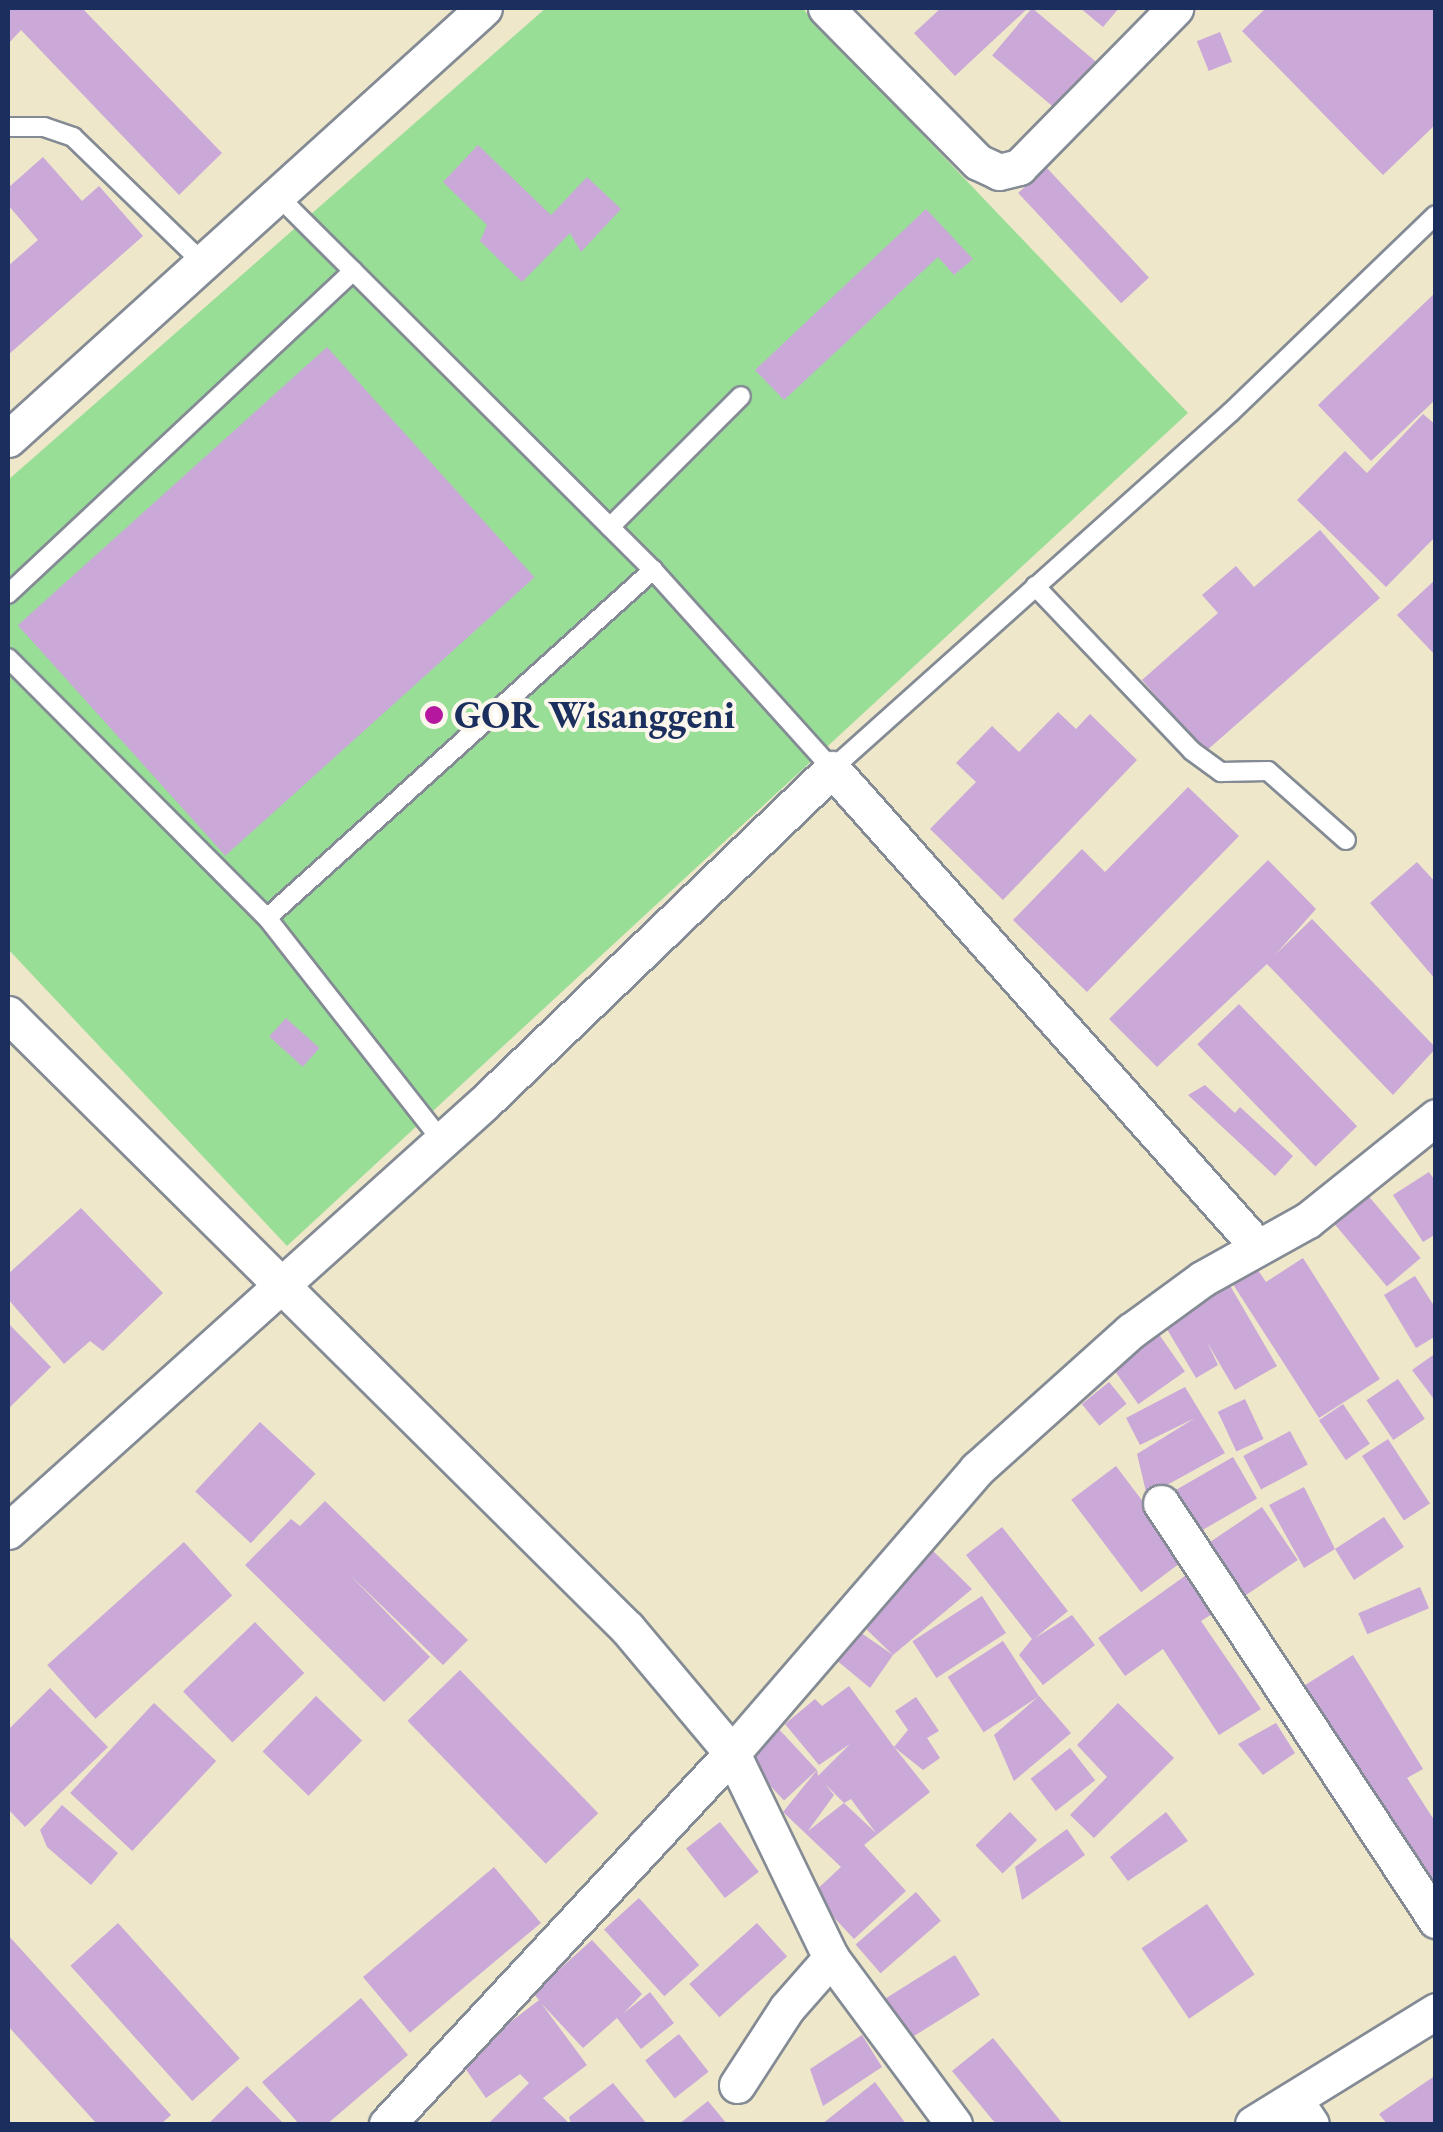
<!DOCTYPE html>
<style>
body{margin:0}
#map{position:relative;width:1443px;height:2132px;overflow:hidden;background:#eee7ca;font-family:"EB Garamond",serif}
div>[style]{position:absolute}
.green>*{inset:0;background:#99de97}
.building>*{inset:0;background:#caa8d8;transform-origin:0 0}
.roads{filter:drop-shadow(2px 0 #848b94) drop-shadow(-2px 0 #848b94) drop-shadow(0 2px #848b94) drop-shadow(0 -2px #848b94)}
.service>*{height:18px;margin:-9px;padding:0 9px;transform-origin:9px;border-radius:9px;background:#fff}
.minor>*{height:35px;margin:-17.5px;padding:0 17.5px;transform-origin:17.5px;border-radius:17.5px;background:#fff}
.dots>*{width:28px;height:28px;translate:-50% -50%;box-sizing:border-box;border:5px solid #fbf7ec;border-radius:50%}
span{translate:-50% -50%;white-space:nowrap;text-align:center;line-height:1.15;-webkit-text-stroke:8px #fbf7ec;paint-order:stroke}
.poi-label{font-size:38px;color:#1b2f5e;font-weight:700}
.left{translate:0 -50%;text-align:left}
.frame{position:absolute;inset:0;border:10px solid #1b2f5e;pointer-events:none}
</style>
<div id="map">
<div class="green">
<div style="clip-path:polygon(546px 8px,802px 8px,1188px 413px,287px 1246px,8px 949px,8px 480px)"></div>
</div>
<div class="building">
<div style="clip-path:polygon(8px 8px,82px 8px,222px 153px,179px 195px,21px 30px,8px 44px)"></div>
<div style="clip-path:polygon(941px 8px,1028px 8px,955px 76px,914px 33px)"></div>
<div style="left:1032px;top:8px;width:89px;height:62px;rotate:40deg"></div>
<div style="clip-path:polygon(1080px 8px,1119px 8px,1103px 27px)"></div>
<div style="clip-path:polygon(1266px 8px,1436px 8px,1436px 124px,1383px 175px,1242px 31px)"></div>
<div style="left:1220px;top:32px;width:32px;height:25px;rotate:68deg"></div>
<div style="clip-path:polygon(478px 145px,551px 215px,587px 177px,621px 209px,581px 252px,570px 233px,522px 282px,480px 241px,487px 225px,443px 182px)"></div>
<div style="clip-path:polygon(43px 157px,82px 201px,99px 186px,143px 236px,8px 355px,8px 266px,38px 240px,8px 205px,8px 188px)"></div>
<div style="left:1046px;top:167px;width:151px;height:38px;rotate:47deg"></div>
<div style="clip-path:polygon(926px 209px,973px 259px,954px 275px,938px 257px,784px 400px,755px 370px)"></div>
<div style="clip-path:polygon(1436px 292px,1436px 399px,1371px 461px,1318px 405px)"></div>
<div style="left:327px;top:347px;width:310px;height:416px;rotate:48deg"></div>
<div style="clip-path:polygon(1423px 414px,1436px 425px,1436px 536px,1386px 587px,1297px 500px,1345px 451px,1367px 473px)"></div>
<div style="clip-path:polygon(1320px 530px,1380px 598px,1205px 752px,1142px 680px,1218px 613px,1202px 595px,1236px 566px,1254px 587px)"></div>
<div style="clip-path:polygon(1436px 579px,1436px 656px,1397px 615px)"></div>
<div style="clip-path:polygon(1058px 712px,1076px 729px,1090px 714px,1137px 760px,1003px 900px,930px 829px,976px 782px,956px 763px,992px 726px,1019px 752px)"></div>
<div style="clip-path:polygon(1188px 787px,1239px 836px,1087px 992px,1013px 920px,1082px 849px,1105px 872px)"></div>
<div style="clip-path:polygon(1268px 860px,1316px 909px,1275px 955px,1312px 919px,1436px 1048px,1393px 1095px,1267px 964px,1157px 1067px,1109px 1019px)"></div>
<div style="clip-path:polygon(1417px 862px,1436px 883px,1436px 980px,1370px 903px)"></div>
<div style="left:1239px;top:1004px;width:170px;height:58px;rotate:46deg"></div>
<div style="left:286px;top:1018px;width:45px;height:25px;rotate:42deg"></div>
<div style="clip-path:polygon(1205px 1085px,1235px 1113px,1240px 1107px,1293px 1156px,1275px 1176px,1188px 1095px)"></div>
<div style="clip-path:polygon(1429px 1172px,1436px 1182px,1436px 1234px,1423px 1242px,1393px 1195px)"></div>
<div style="left:1366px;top:1193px;width:85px;height:44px;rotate:50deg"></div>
<div style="clip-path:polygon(81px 1208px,163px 1293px,103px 1351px,90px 1341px,64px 1364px,8px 1299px,8px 1274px)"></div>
<div style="clip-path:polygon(1303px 1258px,1380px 1379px,1319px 1418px,1229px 1278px,1253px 1263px,1266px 1282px)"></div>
<div style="clip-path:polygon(1415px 1276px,1436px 1309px,1436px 1336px,1416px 1348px,1384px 1295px)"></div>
<div style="clip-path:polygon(1225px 1277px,1277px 1366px,1235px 1390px,1207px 1342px,1218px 1365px,1196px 1378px,1161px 1319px)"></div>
<div style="clip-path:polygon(8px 1323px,51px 1367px,8px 1409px)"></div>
<div style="left:1158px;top:1333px;width:47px;height:57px;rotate:55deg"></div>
<div style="clip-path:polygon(1436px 1353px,1436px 1402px,1412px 1370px)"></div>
<div style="left:1398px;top:1379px;width:48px;height:38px;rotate:56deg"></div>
<div style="left:1109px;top:1382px;width:28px;height:35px;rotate:51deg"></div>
<div style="clip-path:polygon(1185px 1387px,1225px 1453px,1147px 1496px,1137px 1454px,1195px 1418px,1140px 1445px,1126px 1418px)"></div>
<div style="left:1245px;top:1399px;width:44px;height:30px;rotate:65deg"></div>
<div style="left:1343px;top:1404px;width:48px;height:29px;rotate:56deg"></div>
<div style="left:260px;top:1422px;width:76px;height:95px;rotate:43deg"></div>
<div style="left:1290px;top:1431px;width:38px;height:53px;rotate:62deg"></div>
<div style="left:1388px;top:1439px;width:77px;height:31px;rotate:57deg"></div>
<div style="left:1233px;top:1457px;width:48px;height:73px;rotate:60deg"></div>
<div style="left:1116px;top:1466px;width:116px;height:56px;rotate:53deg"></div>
<div style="clip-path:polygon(1304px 1487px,1335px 1549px,1384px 1517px,1404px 1547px,1354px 1580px,1335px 1549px,1304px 1568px,1269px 1505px)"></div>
<div style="clip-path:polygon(325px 1501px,468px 1640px,443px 1665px,348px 1573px,430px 1657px,384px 1702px,245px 1565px,291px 1519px,300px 1526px)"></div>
<div style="left:1262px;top:1507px;width:64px;height:78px;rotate:56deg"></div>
<div style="clip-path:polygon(1002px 1527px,1068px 1611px,1035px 1638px,1072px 1615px,1095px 1645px,1043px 1685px,1019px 1655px,1032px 1639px,966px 1555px)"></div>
<div style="left:184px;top:1542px;width:72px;height:184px;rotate:48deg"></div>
<div style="clip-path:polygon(930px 1548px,972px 1589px,893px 1655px,861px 1624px)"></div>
<div style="clip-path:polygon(1185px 1576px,1212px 1614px,1201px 1621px,1261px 1709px,1219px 1735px,1163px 1649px,1125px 1676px,1098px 1638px)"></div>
<div style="left:1420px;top:1587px;width:23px;height:67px;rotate:67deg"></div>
<div style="left:982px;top:1596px;width:44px;height:83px;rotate:57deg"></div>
<div style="left:255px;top:1622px;width:71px;height:100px;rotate:46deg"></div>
<div style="clip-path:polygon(851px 1626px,893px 1655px,870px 1688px,829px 1654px)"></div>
<div style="left:1003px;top:1641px;width:66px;height:66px;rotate:57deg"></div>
<div style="clip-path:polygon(1353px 1655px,1423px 1769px,1407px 1778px,1436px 1823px,1436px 1904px,1302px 1687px)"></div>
<div style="left:460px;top:1670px;width:199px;height:73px;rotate:46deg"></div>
<div style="clip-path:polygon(evenodd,849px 1686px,894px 1747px,908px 1730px,895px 1711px,916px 1697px,939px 1731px,927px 1738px,940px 1758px,923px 1770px,894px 1747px,930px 1792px,864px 1845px,906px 1891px,854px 1939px,812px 1894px,841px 1867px,783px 1812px,817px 1770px,818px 1776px,850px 1744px,819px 1765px,785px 1724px,815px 1699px,822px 1706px,849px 1686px,825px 1784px,844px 1803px,851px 1799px,876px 1833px,844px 1803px,808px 1831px,834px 1795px,825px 1784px)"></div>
<div style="clip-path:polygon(50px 1688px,108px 1747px,25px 1827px,8px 1809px,8px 1730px)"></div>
<div style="left:316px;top:1696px;width:64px;height:77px;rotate:44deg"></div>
<div style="clip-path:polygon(1039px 1696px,1071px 1733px,1014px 1781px,994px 1735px)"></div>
<div style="left:154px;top:1703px;width:85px;height:123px;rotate:43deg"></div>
<div style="clip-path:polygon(1118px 1703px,1174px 1758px,1094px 1838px,1070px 1815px,1107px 1777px,1077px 1745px)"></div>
<div style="clip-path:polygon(1276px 1723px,1295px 1753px,1263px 1775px,1238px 1744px)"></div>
<div style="left:776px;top:1726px;width:60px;height:45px;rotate:47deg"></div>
<div style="left:1070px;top:1748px;width:41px;height:50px;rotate:52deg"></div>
<div style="clip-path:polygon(62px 1805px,118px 1853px,91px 1885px,47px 1847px,40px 1830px)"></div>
<div style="left:1010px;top:1812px;width:39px;height:48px;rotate:46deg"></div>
<div style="clip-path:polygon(1166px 1812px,1188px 1841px,1128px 1881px,1110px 1857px)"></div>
<div style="left:720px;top:1822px;width:63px;height:43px;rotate:52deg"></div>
<div style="clip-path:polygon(1067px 1829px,1085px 1855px,1022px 1900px,1015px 1867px)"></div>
<div style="left:494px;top:1867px;width:73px;height:171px;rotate:50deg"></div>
<div style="left:916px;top:1892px;width:38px;height:80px;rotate:49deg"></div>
<div style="left:639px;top:1898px;width:90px;height:47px;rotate:48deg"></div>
<div style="left:1207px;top:1904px;width:85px;height:79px;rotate:56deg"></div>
<div style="left:118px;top:1923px;width:182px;height:64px;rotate:48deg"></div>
<div style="left:757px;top:1923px;width:45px;height:91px;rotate:48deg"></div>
<div style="clip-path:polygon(8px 1935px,171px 2115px,161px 2124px,97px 2124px,8px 2026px)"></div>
<div style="clip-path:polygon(592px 1940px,642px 1994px,624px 2013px,650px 1992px,674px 2023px,641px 2049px,617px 2018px,583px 2048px,541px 2003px,587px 2065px,543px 2098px,570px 2124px,488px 2124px,529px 2083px,520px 2074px,486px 2098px,460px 2061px,539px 2000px,533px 1993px)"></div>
<div style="left:955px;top:1955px;width:47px;height:83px;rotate:58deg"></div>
<div style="clip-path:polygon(361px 1998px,408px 2055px,327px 2124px,299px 2124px,262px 2082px)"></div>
<div style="left:679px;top:2034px;width:48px;height:43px;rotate:52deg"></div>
<div style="clip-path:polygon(862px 2035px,882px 2067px,823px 2106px,810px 2069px)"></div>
<div style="clip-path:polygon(993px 2038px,1063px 2124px,996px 2124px,952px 2071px)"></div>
<div style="clip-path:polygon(1436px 2075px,1436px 2124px,1387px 2124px,1379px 2114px)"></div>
<div style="clip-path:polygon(875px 2082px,906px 2124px,822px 2124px)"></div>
<div style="clip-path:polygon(613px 2083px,647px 2124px,571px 2124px,569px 2117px)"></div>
<div style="clip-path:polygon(247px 2086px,284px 2124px,208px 2124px)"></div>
<div style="clip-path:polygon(708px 2101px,727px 2124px,679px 2124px)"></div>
</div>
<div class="roads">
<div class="service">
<div style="left:8px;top:127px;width:36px"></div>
<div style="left:44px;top:127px;width:31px;rotate:19deg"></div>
<div style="left:73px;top:137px;width:181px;rotate:44.1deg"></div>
<div style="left:279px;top:197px;width:528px;rotate:44.92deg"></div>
<div style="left:653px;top:570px;width:268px;rotate:48deg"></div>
<div style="left:832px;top:769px;width:535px;rotate:-41.82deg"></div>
<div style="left:1231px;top:412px;width:284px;rotate:-43.9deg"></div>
<div style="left:610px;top:527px;width:185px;rotate:-45deg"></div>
<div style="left:1035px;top:586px;width:228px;rotate:46.4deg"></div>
<div style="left:1192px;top:751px;width:36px;rotate:36deg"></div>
<div style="left:1221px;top:772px;width:47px;rotate:-1.2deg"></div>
<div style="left:1268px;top:771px;width:104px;rotate:41.5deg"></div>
<div style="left:8px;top:594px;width:473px;rotate:-43.1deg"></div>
<div style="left:8px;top:658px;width:367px;rotate:45.1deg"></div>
<div style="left:442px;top:1141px;width:283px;rotate:-128.1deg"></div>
<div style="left:267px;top:918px;width:520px;rotate:-42.04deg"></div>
</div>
<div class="minor">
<div style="left:826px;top:8px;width:216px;rotate:45.4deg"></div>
<div style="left:978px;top:162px;width:23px;rotate:25deg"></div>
<div style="left:999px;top:172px;width:21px;rotate:-14deg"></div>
<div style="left:1019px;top:167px;width:223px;rotate:-45.5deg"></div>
<div style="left:8px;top:439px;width:642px;rotate:-42.16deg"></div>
<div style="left:8px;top:1014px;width:872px;rotate:44.77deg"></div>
<div style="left:627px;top:1628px;width:163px;rotate:50deg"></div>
<div style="left:732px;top:1753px;width:228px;rotate:64.2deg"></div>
<div style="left:831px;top:1958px;width:207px;rotate:53.5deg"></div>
<div style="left:1161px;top:1503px;width:500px;rotate:56.6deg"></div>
<div style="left:8px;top:1531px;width:640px;rotate:-41.96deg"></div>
<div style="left:484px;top:1103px;width:482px;rotate:-43.8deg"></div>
<div style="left:832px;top:769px;width:640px;rotate:48.29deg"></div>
<div style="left:737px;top:2085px;width:92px;rotate:-57deg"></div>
<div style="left:787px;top:2008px;width:67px;rotate:-48.7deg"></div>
<div style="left:1294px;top:2099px;width:30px;rotate:56deg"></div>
<div style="left:387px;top:2124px;width:507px;rotate:-47.08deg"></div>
<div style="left:732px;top:1753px;width:375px;rotate:-49.2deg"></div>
<div style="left:977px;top:1469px;width:207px;rotate:-41.9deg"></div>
<div style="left:1131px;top:1331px;width:88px;rotate:-36.2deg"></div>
<div style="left:1202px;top:1279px;width:121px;rotate:-29.1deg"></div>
<div style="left:1308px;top:1220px;width:164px;rotate:-38.8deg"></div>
<div style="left:1253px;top:2124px;width:215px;rotate:-31.7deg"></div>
</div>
</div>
<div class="dots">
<div style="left:434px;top:715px;background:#b5179e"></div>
</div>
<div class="poi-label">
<span class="left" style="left:454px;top:715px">GOR Wisanggeni</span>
</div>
<div class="frame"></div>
</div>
